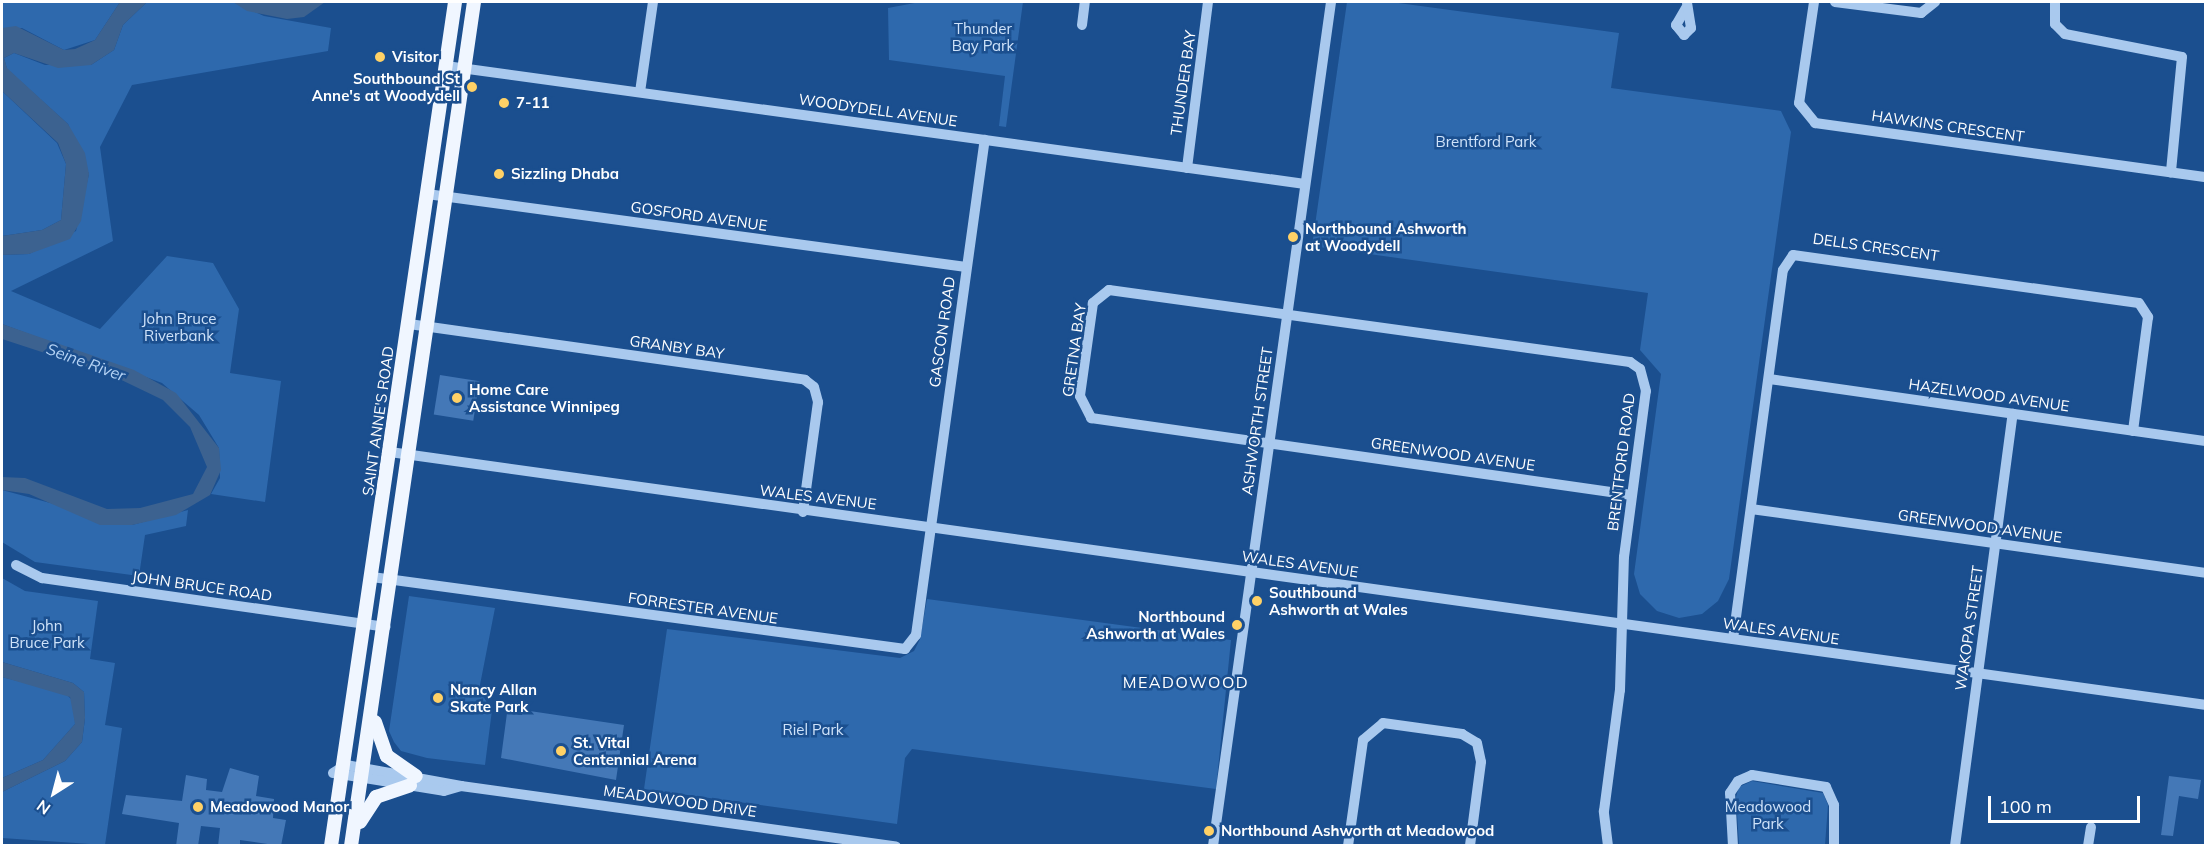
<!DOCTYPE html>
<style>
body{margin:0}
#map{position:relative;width:2207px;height:847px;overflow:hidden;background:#1b4f8f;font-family:Mulish,sans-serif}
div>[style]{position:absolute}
.green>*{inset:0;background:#2e69ad}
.water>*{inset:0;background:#3c6290}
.building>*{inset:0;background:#4478b7;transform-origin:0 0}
.minor>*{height:10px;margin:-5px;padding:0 5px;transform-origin:5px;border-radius:5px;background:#a9c9ee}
.major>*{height:14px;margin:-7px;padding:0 7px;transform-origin:7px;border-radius:7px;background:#f0f6ff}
.dots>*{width:16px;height:16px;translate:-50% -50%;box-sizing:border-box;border:3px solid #1b4f8f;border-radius:50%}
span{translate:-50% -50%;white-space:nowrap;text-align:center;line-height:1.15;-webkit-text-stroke:5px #1b4f8f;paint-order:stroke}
.park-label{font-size:15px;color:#cfe3fa}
.poi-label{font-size:15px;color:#fff;font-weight:700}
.left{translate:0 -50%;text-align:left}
.right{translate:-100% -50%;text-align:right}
.street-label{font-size:15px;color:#fff}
.water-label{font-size:16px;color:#b5d3f5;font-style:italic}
.neighbourhood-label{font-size:16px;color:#fff;letter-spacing:1.5px}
.frame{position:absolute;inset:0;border:3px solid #fff;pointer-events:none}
.north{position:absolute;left:24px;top:763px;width:60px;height:60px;-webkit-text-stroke:4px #1b4f8f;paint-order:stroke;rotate:216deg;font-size:16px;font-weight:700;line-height:24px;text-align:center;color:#fff}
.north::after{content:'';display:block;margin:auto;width:21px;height:27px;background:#fff;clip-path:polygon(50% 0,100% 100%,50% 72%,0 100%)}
.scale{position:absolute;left:1988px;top:796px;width:152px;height:27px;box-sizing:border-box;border:3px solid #fff;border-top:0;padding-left:8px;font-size:18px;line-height:21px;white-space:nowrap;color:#fff;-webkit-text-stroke:4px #1b4f8f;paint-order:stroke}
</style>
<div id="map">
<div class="green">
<div style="clip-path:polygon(2px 2px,120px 2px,95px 40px,64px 50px,22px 28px,2px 28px)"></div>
<div style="clip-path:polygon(147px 2px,233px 2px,264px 16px,331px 28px,328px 51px,132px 85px,100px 147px,113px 241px,11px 291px,100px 329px,167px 256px,213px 263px,239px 309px,230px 373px,281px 381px,265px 502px,211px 494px,220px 478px,219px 448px,199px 415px,162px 383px,2px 324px,2px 255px,29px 254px,76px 231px,89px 174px,68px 124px,7px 69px,4px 58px,14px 53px,45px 65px,91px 65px,114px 50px,123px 25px)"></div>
<div style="clip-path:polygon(920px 2px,1023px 2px,1006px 127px,999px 126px,1005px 76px,889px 60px,888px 8px)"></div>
<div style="clip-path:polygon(1347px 2px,1391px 2px,1619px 33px,1611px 88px,1781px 111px,1791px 132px,1729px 579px,1718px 601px,1702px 614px,1679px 618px,1657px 611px,1640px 594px,1634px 574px,1661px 374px,1640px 350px,1648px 293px,1312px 246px)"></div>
<div style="clip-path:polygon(2px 91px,57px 143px,66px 164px,61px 220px,42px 230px,2px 236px)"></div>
<div style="clip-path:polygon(2px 490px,132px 525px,188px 510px,186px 526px,145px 535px,139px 576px,35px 562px,2px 542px)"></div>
<div style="clip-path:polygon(2px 578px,25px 591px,98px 601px,90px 659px,115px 663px,105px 725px,122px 728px,105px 845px,2px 838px,2px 792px,65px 761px,82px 742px,85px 719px,84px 692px,73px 683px,2px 662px)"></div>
<div style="clip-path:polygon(409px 596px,495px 608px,479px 690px,492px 710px,485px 765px,427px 758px,401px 751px,394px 742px,389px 731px)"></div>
<div style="clip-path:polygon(927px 599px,1231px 640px,1216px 789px,912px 749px,905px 758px,897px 824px,644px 789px,667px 629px,900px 658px,914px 651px,920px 639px)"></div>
<div style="clip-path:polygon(2px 677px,65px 693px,74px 702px,75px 724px,43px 760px,2px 778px)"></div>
<div style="clip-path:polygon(1752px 781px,1823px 793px,1828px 805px,1825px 845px,1739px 845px,1736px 797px,1739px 787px)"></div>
</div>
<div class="water">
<div style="clip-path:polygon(120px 2px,147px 2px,123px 25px,114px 50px,91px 65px,58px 68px,14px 53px,4px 58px,7px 68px,68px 124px,85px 153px,89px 174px,81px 221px,70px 239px,29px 254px,2px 255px,2px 236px,42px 230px,61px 220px,66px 164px,58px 143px,2px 91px,2px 28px,16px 26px,64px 50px,75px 49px,95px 40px)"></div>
<div style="clip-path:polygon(233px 2px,325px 2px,304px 17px,287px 19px,247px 11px)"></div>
<div style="clip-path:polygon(2px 324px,134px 370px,176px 393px,219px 448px,221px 470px,210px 495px,176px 515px,132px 525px,100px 525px,29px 494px,2px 490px,2px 477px,25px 478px,107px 509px,140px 508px,193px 494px,207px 467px,190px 427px,163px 400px,109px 374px,2px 339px)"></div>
<div style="clip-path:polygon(2px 662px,73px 683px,84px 692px,85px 718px,82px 742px,65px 761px,2px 792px,2px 778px,43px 760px,75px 724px,70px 697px,2px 677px)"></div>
</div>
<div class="building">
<div style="left:440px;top:375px;width:40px;height:40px;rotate:9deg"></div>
<div style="clip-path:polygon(523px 710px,624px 725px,616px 780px,501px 758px,507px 713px,522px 715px)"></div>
<div style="clip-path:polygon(230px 768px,259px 776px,256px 796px,274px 799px,273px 818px,286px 820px,281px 846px,240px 840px,240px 846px,218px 846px,220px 828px,201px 826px,198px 846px,176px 846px,179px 823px,122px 814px,126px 795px,182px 801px,186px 775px,207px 779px,206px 790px,222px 792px)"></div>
<div style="clip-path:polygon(2169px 776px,2201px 780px,2198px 799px,2179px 796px,2173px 836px,2161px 835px)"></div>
</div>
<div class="minor">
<div style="left:1814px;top:2px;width:102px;rotate:98.4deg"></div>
<div style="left:1799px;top:103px;width:26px;rotate:51deg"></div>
<div style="left:1815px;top:123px;width:395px;rotate:7.9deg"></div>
<div style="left:1835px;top:2px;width:87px;rotate:7.3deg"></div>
<div style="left:1921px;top:13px;width:18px;rotate:-38deg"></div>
<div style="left:2055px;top:2px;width:22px;rotate:90deg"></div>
<div style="left:2055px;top:24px;width:14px;rotate:45deg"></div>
<div style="left:2065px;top:34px;width:119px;rotate:11.1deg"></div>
<div style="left:2182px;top:57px;width:116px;rotate:95.5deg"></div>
<div style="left:1686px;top:8px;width:20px;rotate:120deg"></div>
<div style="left:1676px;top:25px;width:13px;rotate:51deg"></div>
<div style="left:1684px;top:35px;width:10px;rotate:-45deg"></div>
<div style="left:1691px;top:28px;width:26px;rotate:-99deg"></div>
<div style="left:1082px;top:25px;width:23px;rotate:-83deg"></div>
<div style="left:446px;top:66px;width:867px;rotate:7.82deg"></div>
<div style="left:640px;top:92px;width:91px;rotate:-81.8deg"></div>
<div style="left:1187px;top:168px;width:167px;rotate:-82.8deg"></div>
<div style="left:427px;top:194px;width:544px;rotate:7.71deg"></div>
<div style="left:409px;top:324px;width:400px;rotate:8deg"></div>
<div style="left:805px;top:380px;width:11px;rotate:38deg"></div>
<div style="left:814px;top:387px;width:16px;rotate:75deg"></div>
<div style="left:818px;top:402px;width:111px;rotate:97.8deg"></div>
<div style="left:1769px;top:379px;width:441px;rotate:8.1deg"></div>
<div style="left:390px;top:452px;width:1834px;rotate:7.93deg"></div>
<div style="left:1751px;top:509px;width:459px;rotate:8deg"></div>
<div style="left:16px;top:565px;width:29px;rotate:27deg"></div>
<div style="left:42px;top:578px;width:347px;rotate:8.1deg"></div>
<div style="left:372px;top:577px;width:538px;rotate:7.69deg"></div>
<div style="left:905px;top:649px;width:18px;rotate:-52deg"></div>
<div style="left:916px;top:635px;width:500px;rotate:-82.1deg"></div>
<div style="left:1733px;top:639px;width:372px;rotate:-82.3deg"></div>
<div style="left:1783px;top:270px;width:18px;rotate:-56deg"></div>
<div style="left:1793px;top:255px;width:349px;rotate:7.9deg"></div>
<div style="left:2139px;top:303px;width:17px;rotate:57deg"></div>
<div style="left:2148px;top:317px;width:115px;rotate:97.5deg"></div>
<div style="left:333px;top:773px;width:15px;rotate:-32deg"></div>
<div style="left:346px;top:765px;width:117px;rotate:10.3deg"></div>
<div style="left:461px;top:786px;width:439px;rotate:7.9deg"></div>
<div style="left:334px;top:773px;width:111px;rotate:9.3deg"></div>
<div style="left:444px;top:791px;width:18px;rotate:-16deg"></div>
<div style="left:1213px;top:846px;width:852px;rotate:-82.04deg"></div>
<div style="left:1348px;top:846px;width:107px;rotate:-81.9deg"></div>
<div style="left:1363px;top:740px;width:26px;rotate:-40deg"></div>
<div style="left:1383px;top:723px;width:80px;rotate:7.9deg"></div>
<div style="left:1462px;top:734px;width:17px;rotate:31deg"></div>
<div style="left:1477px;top:743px;width:19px;rotate:78deg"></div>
<div style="left:1481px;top:762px;width:85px;rotate:97.5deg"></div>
<div style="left:1608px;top:846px;width:35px;rotate:-97deg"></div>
<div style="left:1604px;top:811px;width:122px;rotate:-82.5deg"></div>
<div style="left:1620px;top:690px;width:133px;rotate:-88.3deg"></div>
<div style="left:1624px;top:557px;width:167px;rotate:-82.5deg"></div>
<div style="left:1646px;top:391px;width:23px;rotate:-105deg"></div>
<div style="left:1640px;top:369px;width:12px;rotate:-145deg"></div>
<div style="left:1630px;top:362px;width:526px;rotate:-172.13deg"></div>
<div style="left:1109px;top:290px;width:21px;rotate:141deg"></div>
<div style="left:1093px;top:303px;width:94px;rotate:98deg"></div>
<div style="left:1080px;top:396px;width:25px;rotate:63deg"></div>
<div style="left:1091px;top:418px;width:546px;rotate:8.1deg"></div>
<div style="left:1733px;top:846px;width:53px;rotate:-93.2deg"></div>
<div style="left:1730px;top:793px;width:14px;rotate:-56deg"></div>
<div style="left:1738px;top:781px;width:15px;rotate:-23deg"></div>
<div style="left:1752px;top:775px;width:75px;rotate:9.2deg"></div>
<div style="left:1826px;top:787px;width:20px;rotate:66deg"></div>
<div style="left:1834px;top:805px;width:41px;rotate:90deg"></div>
<div style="left:1955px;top:846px;width:436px;rotate:-82.4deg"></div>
<div style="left:2088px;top:846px;width:19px;rotate:-81deg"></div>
</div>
<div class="major">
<div style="left:375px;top:722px;width:36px;rotate:71deg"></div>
<div style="left:387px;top:756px;width:35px;rotate:35deg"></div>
<div style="left:360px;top:822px;width:30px;rotate:-57deg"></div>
<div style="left:376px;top:797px;width:36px;rotate:-19deg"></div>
<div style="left:331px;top:846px;width:853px;rotate:-81.64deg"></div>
<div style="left:351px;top:846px;width:853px;rotate:-81.71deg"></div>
</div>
<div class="dots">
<div style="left:380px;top:57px;background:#ffd166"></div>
<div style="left:472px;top:87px;background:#ffd166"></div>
<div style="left:504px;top:103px;background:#ffd166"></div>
<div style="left:499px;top:174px;background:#ffd166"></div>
<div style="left:1293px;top:237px;background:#ffd166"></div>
<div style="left:457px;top:398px;background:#ffd166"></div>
<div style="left:1257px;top:601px;background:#ffd166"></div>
<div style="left:1237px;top:625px;background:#ffd166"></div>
<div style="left:438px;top:698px;background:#ffd166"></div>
<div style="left:561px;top:751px;background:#ffd166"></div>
<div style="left:198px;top:807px;background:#ffd166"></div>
<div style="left:1209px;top:831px;background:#ffd166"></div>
</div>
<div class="park-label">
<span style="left:983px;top:37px">Thunder<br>Bay Park</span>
<span style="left:1486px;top:142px">Brentford Park</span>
<span style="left:179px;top:327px">John Bruce<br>Riverbank</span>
<span style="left:47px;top:634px">John<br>Bruce Park</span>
<span style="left:813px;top:730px">Riel Park</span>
<span style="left:1768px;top:815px">Meadowood<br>Park</span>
</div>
<div class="poi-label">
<span class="left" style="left:392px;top:57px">Visitor</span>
<span class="right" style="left:460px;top:87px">Southbound St<br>Anne's at Woodydell</span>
<span class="left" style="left:516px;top:103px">7-11</span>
<span class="left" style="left:511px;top:174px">Sizzling Dhaba</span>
<span class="left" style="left:1305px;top:237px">Northbound Ashworth<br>at Woodydell</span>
<span class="left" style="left:469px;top:398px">Home Care<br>Assistance Winnipeg</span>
<span class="left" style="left:1269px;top:601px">Southbound<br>Ashworth at Wales</span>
<span class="right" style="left:1225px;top:625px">Northbound<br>Ashworth at Wales</span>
<span class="left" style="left:450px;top:698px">Nancy Allan<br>Skate Park</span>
<span class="left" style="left:573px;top:751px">St. Vital<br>Centennial Arena</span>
<span class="left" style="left:210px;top:807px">Meadowood Manor</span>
<span class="left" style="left:1221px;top:831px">Northbound Ashworth at Meadowood</span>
</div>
<div class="street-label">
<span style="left:1183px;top:83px;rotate:-82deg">THUNDER BAY</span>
<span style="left:878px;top:110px;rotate:8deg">WOODYDELL AVENUE</span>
<span style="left:1948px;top:126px;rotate:8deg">HAWKINS CRESCENT</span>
<span style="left:699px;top:216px;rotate:8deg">GOSFORD AVENUE</span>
<span style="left:1876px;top:247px;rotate:8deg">DELLS CRESCENT</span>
<span style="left:942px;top:332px;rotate:-82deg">GASCON ROAD</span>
<span style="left:677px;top:347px;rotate:8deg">GRANBY BAY</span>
<span style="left:1074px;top:350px;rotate:-82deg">GRETNA BAY</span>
<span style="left:1989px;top:395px;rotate:8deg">HAZELWOOD AVENUE</span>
<span style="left:378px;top:421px;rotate:-82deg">SAINT ANNE'S ROAD</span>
<span style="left:1257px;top:421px;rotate:-82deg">ASHWORTH STREET</span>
<span style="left:1453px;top:454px;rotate:8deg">GREENWOOD AVENUE</span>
<span style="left:1621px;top:462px;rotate:-83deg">BRENTFORD ROAD</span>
<span style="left:818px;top:497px;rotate:7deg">WALES AVENUE</span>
<span style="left:1980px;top:526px;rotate:8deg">GREENWOOD AVENUE</span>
<span style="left:1300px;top:564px;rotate:8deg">WALES AVENUE</span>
<span style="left:202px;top:586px;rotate:8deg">JOHN BRUCE ROAD</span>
<span style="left:703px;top:608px;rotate:8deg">FORRESTER AVENUE</span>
<span style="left:1969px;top:628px;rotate:-82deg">WAKOPA STREET</span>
<span style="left:1781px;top:631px;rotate:8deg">WALES AVENUE</span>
<span style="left:680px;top:801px;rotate:8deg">MEADOWOOD DRIVE</span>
</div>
<div class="water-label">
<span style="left:86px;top:362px;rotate:20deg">Seine River</span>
</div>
<div class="neighbourhood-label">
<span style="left:1186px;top:682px">MEADOWOOD</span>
</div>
<div class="frame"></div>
<div class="north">N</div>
<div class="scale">100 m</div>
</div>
